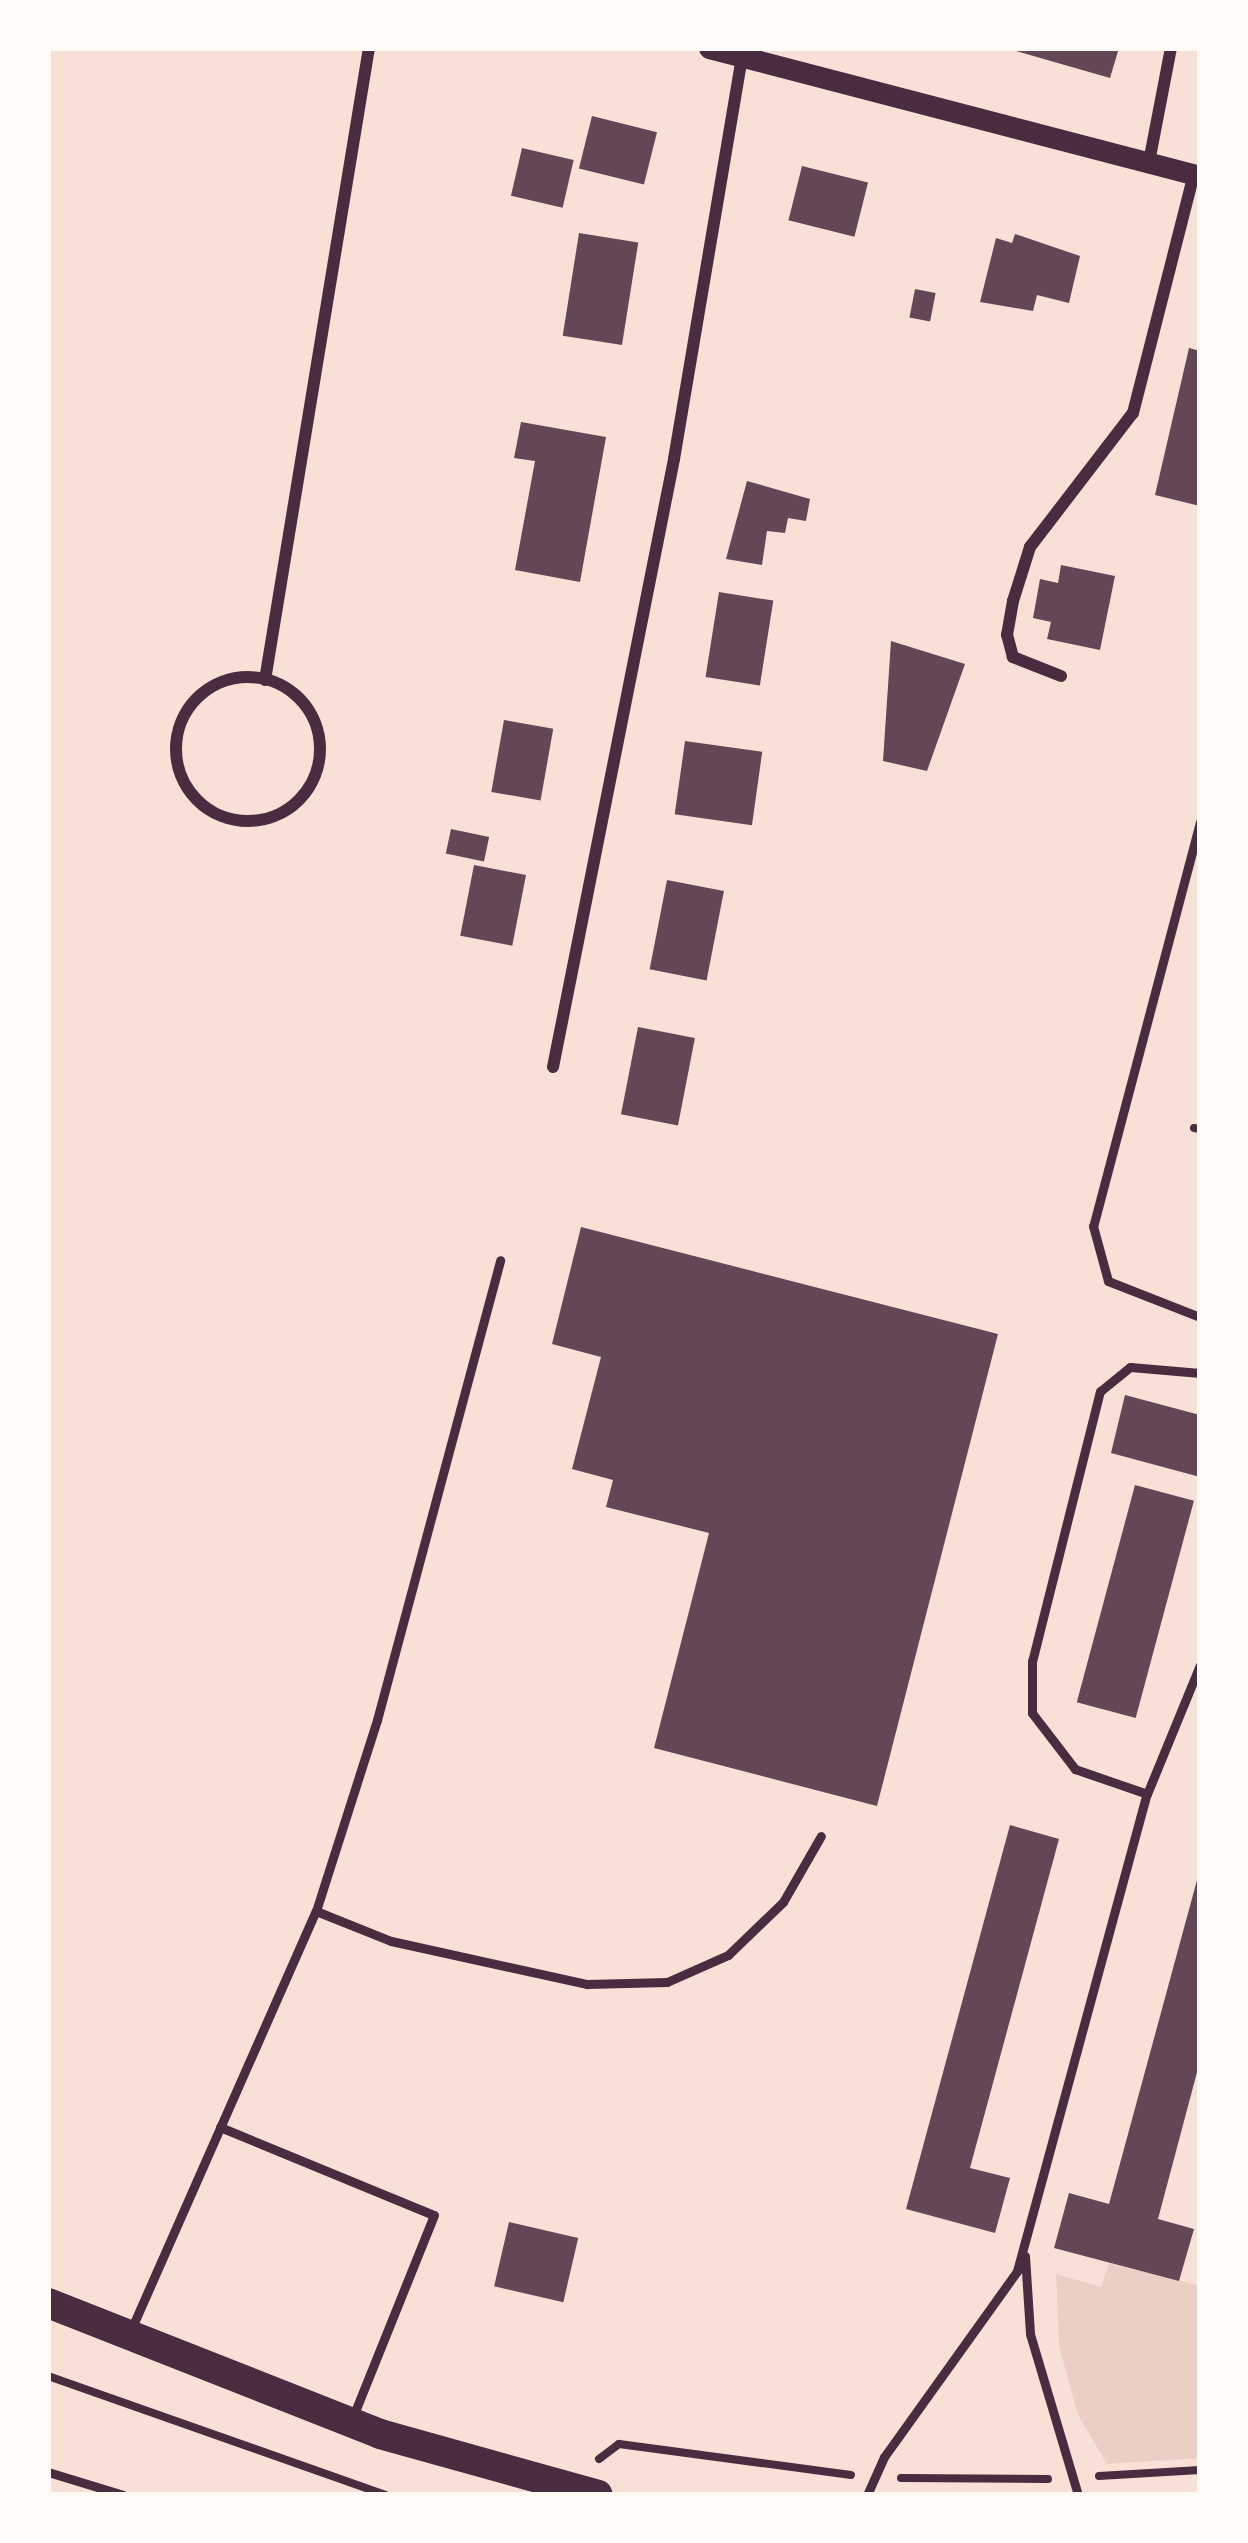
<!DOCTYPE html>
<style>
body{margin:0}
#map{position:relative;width:1248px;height:2543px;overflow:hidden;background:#f7e1d7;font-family:"Varela Round",sans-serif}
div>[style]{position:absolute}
.green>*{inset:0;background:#ebcfc5}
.building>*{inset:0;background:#644757;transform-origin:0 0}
.path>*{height:8px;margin:-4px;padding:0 4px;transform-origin:4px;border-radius:4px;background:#4a2c40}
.service>*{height:9px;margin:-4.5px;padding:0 4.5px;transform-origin:4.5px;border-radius:4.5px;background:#4a2c40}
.minor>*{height:12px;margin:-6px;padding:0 6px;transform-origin:6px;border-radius:6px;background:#4a2c40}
.minor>.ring{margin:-6px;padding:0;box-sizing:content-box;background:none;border:12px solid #4a2c40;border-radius:50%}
.tertiary>*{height:21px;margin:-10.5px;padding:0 10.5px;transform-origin:10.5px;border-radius:10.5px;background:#4a2c40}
.trunk>*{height:30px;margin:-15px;padding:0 15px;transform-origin:15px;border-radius:15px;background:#4a2c40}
span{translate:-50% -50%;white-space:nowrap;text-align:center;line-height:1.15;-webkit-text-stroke:12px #fffaf5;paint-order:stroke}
.frame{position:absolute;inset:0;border:51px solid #fffaf5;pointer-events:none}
</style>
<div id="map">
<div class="green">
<div style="clip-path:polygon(1109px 2263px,1200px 2286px,1200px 2458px,1107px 2464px,1078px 2415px,1059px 2346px,1056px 2274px,1101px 2287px)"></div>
</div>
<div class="building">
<div style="clip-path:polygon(1006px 48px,1119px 48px,1110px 78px)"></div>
<div style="left:592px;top:116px;width:67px;height:54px;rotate:14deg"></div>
<div style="left:522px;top:148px;width:53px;height:49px;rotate:13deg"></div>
<div style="left:802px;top:166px;width:68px;height:56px;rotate:14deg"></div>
<div style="left:579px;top:233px;width:60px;height:104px;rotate:9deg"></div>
<div style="clip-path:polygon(1015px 234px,1080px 256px,1069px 303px,1037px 295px,1033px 311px,980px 302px,996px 238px,1012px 243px)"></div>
<div style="left:915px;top:289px;width:21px;height:29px;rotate:11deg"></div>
<div style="clip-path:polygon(1189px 348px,1200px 351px,1200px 506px,1155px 495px)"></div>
<div style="clip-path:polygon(521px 422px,606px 437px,580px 582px,515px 570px,535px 461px,514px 458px)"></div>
<div style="clip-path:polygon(747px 481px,810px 499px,806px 521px,788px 518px,785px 533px,767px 531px,762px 565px,726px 559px)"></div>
<div style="clip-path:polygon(1061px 565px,1115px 576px,1100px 650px,1047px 639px,1051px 622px,1033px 618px,1040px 579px,1058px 583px)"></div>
<div style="left:719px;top:592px;width:55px;height:86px;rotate:9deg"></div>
<div style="clip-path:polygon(891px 641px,965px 664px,927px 771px,883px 761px)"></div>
<div style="left:504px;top:720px;width:50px;height:73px;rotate:10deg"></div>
<div style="left:685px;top:741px;width:78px;height:74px;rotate:8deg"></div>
<div style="left:451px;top:829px;width:39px;height:25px;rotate:12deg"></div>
<div style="left:474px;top:865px;width:53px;height:72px;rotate:11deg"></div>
<div style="left:667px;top:880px;width:58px;height:91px;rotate:11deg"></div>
<div style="left:638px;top:1027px;width:58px;height:89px;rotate:11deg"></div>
<div style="clip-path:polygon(581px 1227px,998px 1334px,877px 1806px,654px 1748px,709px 1533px,606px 1507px,613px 1480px,572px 1469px,601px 1357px,552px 1344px)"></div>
<div style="clip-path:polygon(1125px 1395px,1200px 1415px,1200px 1477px,1111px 1453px)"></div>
<div style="left:1135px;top:1485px;width:61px;height:225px;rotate:15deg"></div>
<div style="clip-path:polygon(1010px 1825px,1059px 1839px,970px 2168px,1010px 2178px,995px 2233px,906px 2209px)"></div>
<div style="clip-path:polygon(1200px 1869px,1200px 2061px,1158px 2219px,1194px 2229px,1179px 2281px,1054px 2248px,1069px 2193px,1109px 2204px)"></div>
<div style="left:509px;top:2222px;width:71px;height:66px;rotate:13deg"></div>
</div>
<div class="path">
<div style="left:1194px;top:1128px;width:6px;rotate:9deg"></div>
<div style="left:48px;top:2376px;width:358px;rotate:19.4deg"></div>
<div style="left:599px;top:2459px;width:25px;rotate:-37deg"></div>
<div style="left:619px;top:2444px;width:234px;rotate:7.6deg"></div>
<div style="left:1099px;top:2476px;width:101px;rotate:-3.4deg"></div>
<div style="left:901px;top:2478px;width:147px;rotate:0.4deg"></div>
</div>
<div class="service">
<div style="left:1200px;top:822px;width:418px;rotate:104.8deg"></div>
<div style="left:1093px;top:1226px;width:57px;rotate:74.7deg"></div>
<div style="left:1108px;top:1281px;width:99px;rotate:21.4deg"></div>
<div style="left:1200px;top:1373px;width:70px;rotate:-175.1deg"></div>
<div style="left:1130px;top:1367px;width:38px;rotate:141deg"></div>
<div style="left:1100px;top:1391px;width:278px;rotate:104.1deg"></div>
<div style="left:1032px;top:1661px;width:52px;rotate:90deg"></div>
<div style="left:1032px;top:1713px;width:71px;rotate:52.5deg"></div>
<div style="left:1075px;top:1769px;width:76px;rotate:19.1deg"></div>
<div style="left:1147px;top:1794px;width:139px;rotate:-67.7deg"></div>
<div style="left:316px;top:1911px;width:81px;rotate:21.8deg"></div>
<div style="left:391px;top:1941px;width:201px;rotate:12.4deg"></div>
<div style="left:587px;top:1984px;width:80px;rotate:-1.4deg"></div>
<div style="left:667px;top:1982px;width:67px;rotate:-23.9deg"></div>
<div style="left:728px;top:1955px;width:76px;rotate:-43.9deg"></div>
<div style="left:783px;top:1902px;width:76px;rotate:-60.1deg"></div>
<div style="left:220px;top:2127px;width:231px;rotate:22.4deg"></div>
<div style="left:434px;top:2215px;width:220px;rotate:111.9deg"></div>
<div style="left:1025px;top:2256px;width:78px;rotate:86.3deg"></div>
<div style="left:1030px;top:2334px;width:168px;rotate:73.4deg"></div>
<div style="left:130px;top:2332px;width:460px;rotate:-66.2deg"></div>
<div style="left:316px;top:1911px;width:201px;rotate:-72.3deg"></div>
<div style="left:377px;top:1720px;width:476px;rotate:-75deg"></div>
<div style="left:48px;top:2472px;width:78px;rotate:17deg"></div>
<div style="left:867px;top:2495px;width:42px;rotate:-65.9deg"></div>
<div style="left:884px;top:2457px;width:229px;rotate:-54.4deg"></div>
<div style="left:1017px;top:2271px;width:494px;rotate:-74.8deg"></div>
</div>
<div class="minor">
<div style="left:1149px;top:162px;width:116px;rotate:-79.1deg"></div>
<div style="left:1061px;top:676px;width:52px;rotate:-158.4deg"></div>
<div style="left:1013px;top:657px;width:23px;rotate:-105deg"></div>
<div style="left:1007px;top:635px;width:35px;rotate:-80deg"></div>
<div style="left:1013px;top:601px;width:57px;rotate:-72.5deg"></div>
<div style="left:1030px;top:547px;width:169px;rotate:-52.5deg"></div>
<div style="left:1133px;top:413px;width:247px;rotate:-75.7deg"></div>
<div class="ring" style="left:176px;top:677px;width:132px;height:132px"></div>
<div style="left:265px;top:680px;width:640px;rotate:-80.66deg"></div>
<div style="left:553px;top:1067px;width:620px;rotate:-78.74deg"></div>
<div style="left:674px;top:459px;width:409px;rotate:-80.4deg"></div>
</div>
<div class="tertiary">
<div style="left:709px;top:48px;width:507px;rotate:14.61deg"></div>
</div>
<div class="trunk">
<div style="left:48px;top:2303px;width:357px;rotate:21.5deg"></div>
<div style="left:380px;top:2434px;width:226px;rotate:15.6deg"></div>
</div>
<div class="frame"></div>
</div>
